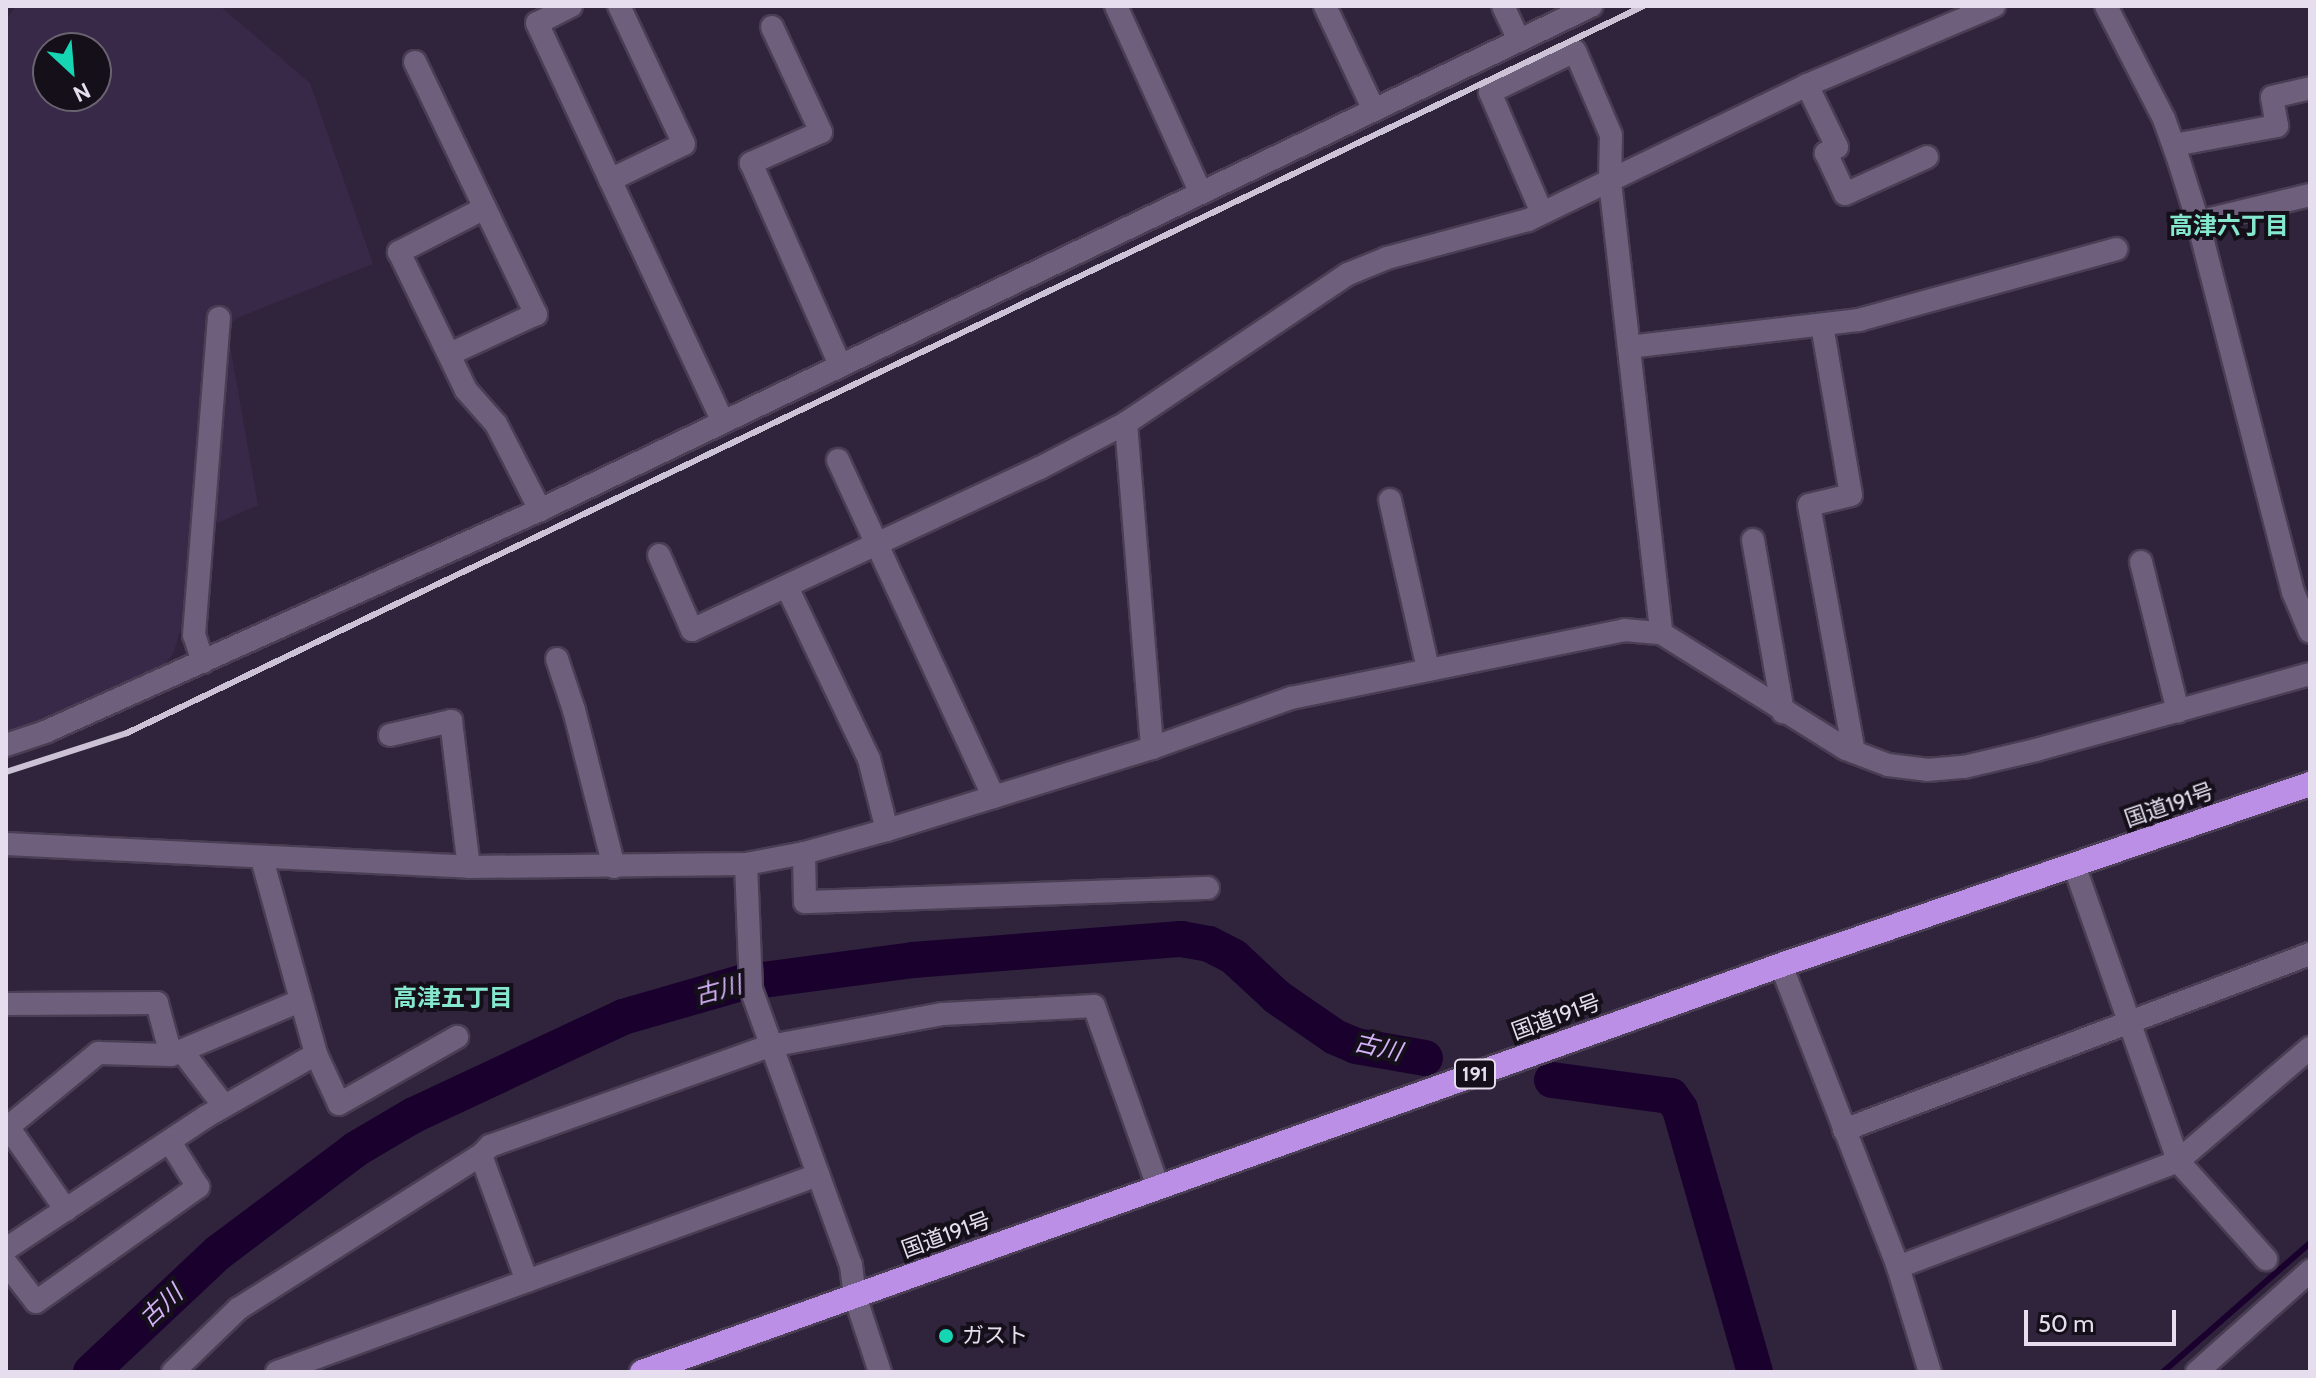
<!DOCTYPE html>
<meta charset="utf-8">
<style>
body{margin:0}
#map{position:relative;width:2316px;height:1378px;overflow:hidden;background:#30233c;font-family:Cabin,"Noto Sans JP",sans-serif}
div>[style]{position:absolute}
.built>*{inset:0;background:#392948}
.stream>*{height:6px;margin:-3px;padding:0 3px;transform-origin:3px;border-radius:3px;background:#19002d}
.river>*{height:36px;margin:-18px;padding:0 18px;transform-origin:18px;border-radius:18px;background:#19002d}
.roads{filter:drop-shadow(2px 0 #493e53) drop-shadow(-2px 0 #493e53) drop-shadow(0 2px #493e53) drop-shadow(0 -2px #493e53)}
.minor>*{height:22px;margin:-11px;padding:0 11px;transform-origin:11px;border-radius:11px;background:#6e607d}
.highway>*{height:24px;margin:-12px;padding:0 12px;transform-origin:12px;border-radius:12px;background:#bc8fe7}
.rail>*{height:6px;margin:-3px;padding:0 3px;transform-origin:3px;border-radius:3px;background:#cbc3d5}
.dots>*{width:22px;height:22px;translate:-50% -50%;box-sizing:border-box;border:4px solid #150f1a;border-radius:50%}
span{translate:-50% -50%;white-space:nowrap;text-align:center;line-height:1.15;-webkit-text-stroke:8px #150f1a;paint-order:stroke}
.shield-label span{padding:2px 6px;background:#150f1a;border:2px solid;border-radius:6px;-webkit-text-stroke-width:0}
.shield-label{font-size:20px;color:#e6deef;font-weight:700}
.street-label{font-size:22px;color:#e6deef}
.poi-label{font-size:22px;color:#e6deef}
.left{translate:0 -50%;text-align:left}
.neighbourhood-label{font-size:24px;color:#85e7ce;font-weight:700}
.water-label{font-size:24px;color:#d4b2f7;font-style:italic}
.frame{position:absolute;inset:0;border:8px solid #e6deef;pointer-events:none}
.north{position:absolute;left:32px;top:32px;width:80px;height:80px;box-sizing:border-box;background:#150f1a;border:2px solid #69626f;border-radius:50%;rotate:154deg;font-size:22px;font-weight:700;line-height:32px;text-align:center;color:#e6deef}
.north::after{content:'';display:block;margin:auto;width:28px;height:36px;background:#16d5b3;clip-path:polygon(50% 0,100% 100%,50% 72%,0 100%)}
.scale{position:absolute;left:2024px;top:1310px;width:152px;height:36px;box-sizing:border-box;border:4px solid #e6deef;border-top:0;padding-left:10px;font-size:24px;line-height:28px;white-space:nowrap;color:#e6deef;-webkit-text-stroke:6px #150f1a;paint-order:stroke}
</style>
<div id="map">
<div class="built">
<div style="clip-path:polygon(evenodd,16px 6px,220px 6px,310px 83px,373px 264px,237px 318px,227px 328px,258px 505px,213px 525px,173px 654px,162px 668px,68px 713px,6px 737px,6px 19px,16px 6px,48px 48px,96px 48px,96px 96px,48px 96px,48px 48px)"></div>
</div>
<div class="stream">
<div style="left:2163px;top:1372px;width:196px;rotate:-41.3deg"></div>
</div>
<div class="river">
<div style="left:1552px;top:1080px;width:120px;rotate:7.7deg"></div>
<div style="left:1671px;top:1096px;width:16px;rotate:55deg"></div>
<div style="left:1680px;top:1109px;width:273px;rotate:74.1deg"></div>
<div style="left:91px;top:1372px;width:175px;rotate:-43.2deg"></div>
<div style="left:219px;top:1252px;width:171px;rotate:-36.9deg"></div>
<div style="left:356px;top:1149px;width:67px;rotate:-30.4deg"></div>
<div style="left:414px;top:1115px;width:231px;rotate:-25.1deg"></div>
<div style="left:623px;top:1017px;width:123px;rotate:-16.1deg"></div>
<div style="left:741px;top:983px;width:174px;rotate:-7.6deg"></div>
<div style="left:913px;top:960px;width:269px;rotate:-4.5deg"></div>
<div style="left:1181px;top:939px;width:28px;rotate:10deg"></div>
<div style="left:1209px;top:944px;width:28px;rotate:27deg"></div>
<div style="left:1234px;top:957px;width:59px;rotate:42.9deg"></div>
<div style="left:1277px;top:997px;width:70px;rotate:34.6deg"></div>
<div style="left:1335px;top:1037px;width:23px;rotate:23deg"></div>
<div style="left:1356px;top:1046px;width:70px;rotate:9.9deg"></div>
</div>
<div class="roads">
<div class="minor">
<div style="left:571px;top:6px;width:38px;rotate:153deg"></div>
<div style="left:537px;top:23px;width:440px;rotate:65deg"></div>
<div style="left:1116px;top:6px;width:203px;rotate:65.6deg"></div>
<div style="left:1325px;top:6px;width:115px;rotate:64.8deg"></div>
<div style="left:1503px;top:6px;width:38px;rotate:65deg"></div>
<div style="left:2106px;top:6px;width:127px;rotate:62.8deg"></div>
<div style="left:2164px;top:119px;width:41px;rotate:70.3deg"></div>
<div style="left:2178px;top:158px;width:67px;rotate:72.6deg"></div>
<div style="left:2198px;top:222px;width:382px;rotate:75.6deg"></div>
<div style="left:2293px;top:592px;width:43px;rotate:67deg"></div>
<div style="left:772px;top:27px;width:116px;rotate:65deg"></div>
<div style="left:821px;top:132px;width:77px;rotate:156.1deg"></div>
<div style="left:751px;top:163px;width:221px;rotate:66.2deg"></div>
<div style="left:415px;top:62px;width:280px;rotate:64.4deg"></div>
<div style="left:536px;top:314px;width:95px;rotate:155.1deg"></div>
<div style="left:1807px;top:85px;width:69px;rotate:64.2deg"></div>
<div style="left:1837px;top:147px;width:13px;rotate:151deg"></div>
<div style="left:1826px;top:153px;width:45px;rotate:65.1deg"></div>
<div style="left:1845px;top:194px;width:90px;rotate:-24.3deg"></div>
<div style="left:2174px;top:145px;width:105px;rotate:-10.5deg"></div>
<div style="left:2277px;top:126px;width:29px;rotate:-100deg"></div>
<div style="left:2272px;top:97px;width:39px;rotate:-13deg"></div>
<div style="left:610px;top:180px;width:82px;rotate:-25.9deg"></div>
<div style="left:684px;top:144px;width:153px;rotate:-115.2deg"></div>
<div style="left:485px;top:208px;width:97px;rotate:152.9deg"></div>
<div style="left:399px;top:252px;width:153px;rotate:64.1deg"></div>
<div style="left:466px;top:390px;width:45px;rotate:48.6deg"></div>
<div style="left:496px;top:424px;width:97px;rotate:62.9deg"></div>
<div style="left:1542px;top:213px;width:132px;rotate:-113.3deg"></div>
<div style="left:1490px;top:92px;width:94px;rotate:-25.8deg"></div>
<div style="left:1575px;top:51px;width:91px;rotate:66.8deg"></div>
<div style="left:1611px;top:135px;width:47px;rotate:91.2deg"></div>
<div style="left:1610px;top:182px;width:454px;rotate:83.5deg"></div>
<div style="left:2198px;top:222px;width:115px;rotate:-13.6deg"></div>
<div style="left:1822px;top:325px;width:172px;rotate:80.3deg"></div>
<div style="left:1851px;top:495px;width:43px;rotate:166.6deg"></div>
<div style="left:1809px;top:505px;width:251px;rotate:79.7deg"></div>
<div style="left:1629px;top:347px;width:232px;rotate:-6.7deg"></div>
<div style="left:1859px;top:320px;width:267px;rotate:-15.4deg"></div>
<div style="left:1126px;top:423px;width:326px;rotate:85.4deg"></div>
<div style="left:838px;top:460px;width:371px;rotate:65.2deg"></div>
<div style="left:1390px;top:500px;width:172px;rotate:77.3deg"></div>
<div style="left:1753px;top:540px;width:175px;rotate:80.1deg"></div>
<div style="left:659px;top:555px;width:82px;rotate:66.3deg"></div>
<div style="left:692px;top:630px;width:384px;rotate:-25deg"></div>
<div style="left:1040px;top:468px;width:97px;rotate:-27.6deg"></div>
<div style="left:1126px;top:423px;width:267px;rotate:-33.9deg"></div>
<div style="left:1348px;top:274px;width:42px;rotate:-22.3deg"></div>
<div style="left:1387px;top:258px;width:146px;rotate:-15.1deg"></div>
<div style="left:1528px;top:220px;width:310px;rotate:-25.8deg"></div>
<div style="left:1807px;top:85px;width:203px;rotate:-22.9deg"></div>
<div style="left:2141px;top:562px;width:154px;rotate:76.1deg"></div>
<div style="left:787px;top:587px;width:191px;rotate:64.5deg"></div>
<div style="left:869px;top:759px;width:73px;rotate:75.8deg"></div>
<div style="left:557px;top:659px;width:54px;rotate:71.6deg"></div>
<div style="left:574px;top:710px;width:162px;rotate:75.7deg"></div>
<div style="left:203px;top:662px;width:28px;rotate:-108deg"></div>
<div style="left:194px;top:635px;width:318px;rotate:-85.5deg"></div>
<div style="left:390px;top:735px;width:63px;rotate:-12.9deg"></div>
<div style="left:451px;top:721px;width:147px;rotate:83deg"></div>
<div style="left:6px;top:745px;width:41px;rotate:-18.4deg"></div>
<div style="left:45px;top:732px;width:543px;rotate:-24.16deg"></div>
<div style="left:540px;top:510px;width:1166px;rotate:-25.62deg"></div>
<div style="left:6px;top:844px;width:464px;rotate:2.8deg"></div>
<div style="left:469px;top:867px;width:277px;rotate:-0.6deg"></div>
<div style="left:746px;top:864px;width:59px;rotate:-10.7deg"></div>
<div style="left:804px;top:853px;width:86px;rotate:-15.5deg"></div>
<div style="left:887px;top:830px;width:277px;rotate:-17.2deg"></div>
<div style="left:1152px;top:748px;width:148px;rotate:-19.8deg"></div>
<div style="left:1291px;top:698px;width:340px;rotate:-11.5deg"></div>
<div style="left:1624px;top:630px;width:37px;rotate:5deg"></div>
<div style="left:1661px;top:633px;width:218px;rotate:32.1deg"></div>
<div style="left:1846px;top:749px;width:45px;rotate:20.9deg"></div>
<div style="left:1888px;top:765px;width:39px;rotate:7deg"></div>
<div style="left:1927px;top:770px;width:37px;rotate:-5deg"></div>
<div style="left:1964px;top:767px;width:74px;rotate:-13.3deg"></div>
<div style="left:2036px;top:750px;width:284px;rotate:-15.5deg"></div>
<div style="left:804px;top:853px;width:49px;rotate:88.8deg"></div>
<div style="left:805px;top:902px;width:403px;rotate:-2deg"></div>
<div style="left:262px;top:859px;width:202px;rotate:74.5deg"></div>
<div style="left:746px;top:864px;width:125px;rotate:87.7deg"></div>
<div style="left:751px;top:989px;width:294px;rotate:70.1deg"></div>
<div style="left:851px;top:1265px;width:31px;rotate:83deg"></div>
<div style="left:855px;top:1296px;width:80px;rotate:71.8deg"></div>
<div style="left:2074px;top:865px;width:314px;rotate:70.6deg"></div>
<div style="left:2178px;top:1161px;width:132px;rotate:48.1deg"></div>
<div style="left:1781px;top:965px;width:324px;rotate:68.8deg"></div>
<div style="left:1898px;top:1267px;width:110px;rotate:73.1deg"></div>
<div style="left:6px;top:1004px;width:151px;rotate:-0.4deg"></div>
<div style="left:157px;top:1003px;width:54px;rotate:74.9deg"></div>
<div style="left:182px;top:1051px;width:69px;rotate:52.6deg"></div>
<div style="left:1844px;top:1130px;width:498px;rotate:-20.7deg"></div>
<div style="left:66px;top:1210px;width:101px;rotate:-124.9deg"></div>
<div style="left:8px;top:1127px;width:117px;rotate:-39.4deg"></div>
<div style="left:98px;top:1053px;width:73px;rotate:1.6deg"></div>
<div style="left:171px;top:1055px;width:140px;rotate:-22.7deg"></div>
<div style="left:6px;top:1249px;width:241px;rotate:-33.5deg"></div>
<div style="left:207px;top:1116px;width:125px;rotate:-29.6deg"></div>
<div style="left:316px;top:1054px;width:55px;rotate:65.3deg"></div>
<div style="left:339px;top:1104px;width:136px;rotate:-29.6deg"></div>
<div style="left:6px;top:1263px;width:49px;rotate:52.4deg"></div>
<div style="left:36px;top:1302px;width:199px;rotate:-35.4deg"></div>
<div style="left:198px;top:1187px;width:53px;rotate:-121.9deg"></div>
<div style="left:1898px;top:1267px;width:299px;rotate:-20.7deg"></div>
<div style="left:2178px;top:1161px;width:174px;rotate:-40.6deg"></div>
<div style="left:527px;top:1281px;width:134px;rotate:-110.1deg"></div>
<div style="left:481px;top:1155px;width:13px;rotate:-45deg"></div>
<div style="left:490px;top:1146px;width:297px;rotate:-19.7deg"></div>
<div style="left:770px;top:1046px;width:176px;rotate:-10.5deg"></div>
<div style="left:943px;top:1014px;width:151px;rotate:-3deg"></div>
<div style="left:1094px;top:1006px;width:192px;rotate:70.5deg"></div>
<div style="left:173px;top:1372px;width:91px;rotate:-44.1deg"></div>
<div style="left:238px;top:1309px;width:288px;rotate:-32.4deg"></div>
<div style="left:277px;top:1372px;width:576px;rotate:-20.01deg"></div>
<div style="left:2197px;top:1372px;width:152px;rotate:-41.8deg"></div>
</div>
<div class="highway">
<div style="left:642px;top:1372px;width:1210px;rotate:-19.66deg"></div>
<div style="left:1781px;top:965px;width:559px;rotate:-18.89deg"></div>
</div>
</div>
<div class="rail">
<div style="left:6px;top:772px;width:127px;rotate:-17.9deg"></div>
<div style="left:127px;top:733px;width:1682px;rotate:-25.61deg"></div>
</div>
<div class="dots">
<div style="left:946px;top:1336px;background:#16d5b3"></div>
</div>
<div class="shield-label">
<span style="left:1475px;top:1074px">191</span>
</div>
<div class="street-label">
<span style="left:2169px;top:805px;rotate:-19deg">国道191号</span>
<span style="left:1556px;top:1017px;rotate:-20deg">国道191号</span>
<span style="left:946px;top:1235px;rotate:-20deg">国道191号</span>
</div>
<div class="poi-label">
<span class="left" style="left:962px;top:1336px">ガスト</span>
</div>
<div class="neighbourhood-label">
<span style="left:2229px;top:226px">高津六丁目</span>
<span style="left:453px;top:998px">高津五丁目</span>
</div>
<div class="water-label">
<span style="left:718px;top:990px;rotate:-15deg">古川</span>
<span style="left:1378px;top:1047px;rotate:13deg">古川</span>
<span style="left:161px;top:1306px;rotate:-43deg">古川</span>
</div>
<div class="frame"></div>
<div class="north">N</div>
<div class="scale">50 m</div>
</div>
